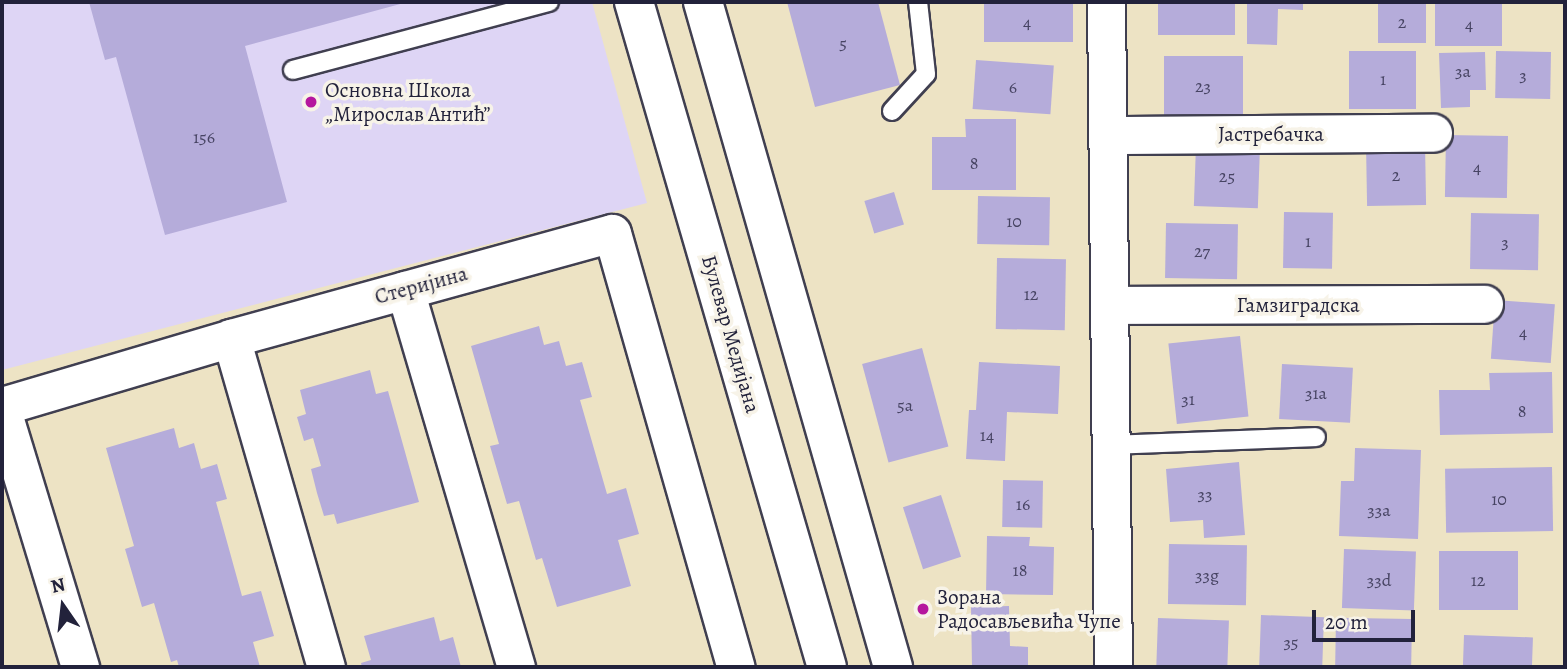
<!DOCTYPE html>
<meta charset="utf-8">
<style>
body{margin:0}
#map{position:relative;width:1567px;height:669px;overflow:hidden;background:#ede3c4;font-family:Alegreya,serif}
div>[style]{position:absolute}
.built>*{inset:0;background:#ded5f5}
.building>*{inset:0;background:#b5acda;transform-origin:0 0}
.roads{filter:drop-shadow(2px 0 #403f50) drop-shadow(-2px 0 #403f50) drop-shadow(0 2px #403f50) drop-shadow(0 -2px #403f50)}
.lane>*{height:18px;margin:-9px;padding:0 9px;transform-origin:9px;border-radius:9px;background:#fff}
.street>*{height:37px;margin:-18.5px;padding:0 18.5px;transform-origin:18.5px;border-radius:18.5px;background:#fff}
.secondary>*{height:38px;margin:-19px;padding:0 19px;transform-origin:19px;border-radius:19px;background:#fff}
.dots>*{width:19px;height:19px;translate:-50% -50%;box-sizing:border-box;border:4px solid #f7f3e8;border-radius:50%}
span{translate:-50% -50%;white-space:nowrap;text-align:center;line-height:1.15;-webkit-text-stroke:7px #f7f3e8;paint-order:stroke}
.number-label{font-size:18px;color:#474463}
.number-label span{-webkit-text-stroke-width:0}
.poi-label{font-size:21px;color:#22223b}
.left{translate:0 -50%;text-align:left}
.street-label{font-size:21px;color:#22223b}
.frame{position:absolute;inset:0;border:4px solid #22223b;pointer-events:none}
.north{position:absolute;left:28px;top:571px;width:70px;height:70px;-webkit-text-stroke:5px #f7f3e8;paint-order:stroke;rotate:346deg;font-size:19px;font-weight:700;line-height:28px;text-align:center;color:#22223b}
.north::after{content:'';display:block;margin:auto;width:24px;height:32px;background:#22223b;clip-path:polygon(50% 0,100% 100%,50% 72%,0 100%)}
.scale{position:absolute;left:1312px;top:610px;width:103px;height:32px;box-sizing:border-box;border:4px solid #22223b;border-top:0;padding-left:9px;font-size:21px;line-height:24px;white-space:nowrap;color:#22223b;-webkit-text-stroke:5px #f7f3e8;paint-order:stroke}
</style>
<div id="map">
<div class="built">
<div style="clip-path:polygon(2px 2px,592px 2px,647px 203px,2px 370px)"></div>
</div>
<div class="building">
<div style="clip-path:polygon(89px 2px,404px 2px,404px 3px,245px 46px,287px 202px,165px 235px,116px 57px,105px 60px)"></div>
<div style="clip-path:polygon(787px 2px,878px 2px,900px 85px,815px 107px)"></div>
<div style="left:984px;top:2px;width:89px;height:40px"></div>
<div style="left:1158px;top:2px;width:77px;height:33px"></div>
<div style="clip-path:polygon(1247px 2px,1303px 2px,1303px 10px,1278px 9px,1277px 45px,1247px 44px)"></div>
<div style="left:1378px;top:2px;width:48px;height:41px"></div>
<div style="left:1435px;top:2px;width:67px;height:44px"></div>
<div style="left:1349px;top:51px;width:67px;height:58px"></div>
<div style="left:1496px;top:51px;width:55px;height:47px;rotate:1deg"></div>
<div style="clip-path:polygon(1485px 52px,1486px 90px,1470px 90px,1470px 107px,1441px 108px,1439px 53px)"></div>
<div style="left:1164px;top:56px;width:79px;height:59px"></div>
<div style="left:976px;top:60px;width:78px;height:49px;rotate:4deg"></div>
<div style="clip-path:polygon(965px 119px,1016px 119px,1016px 190px,932px 190px,932px 137px,966px 137px)"></div>
<div style="left:1446px;top:135px;width:62px;height:62px;rotate:1deg"></div>
<div style="left:1425px;top:143px;width:62px;height:59px;rotate:89deg"></div>
<div style="left:1196px;top:145px;width:64px;height:61px;rotate:2deg"></div>
<div style="left:894px;top:192px;width:34px;height:31px;rotate:73deg"></div>
<div style="left:978px;top:196px;width:72px;height:48px;rotate:1deg"></div>
<div style="left:1284px;top:212px;width:49px;height:56px;rotate:1deg"></div>
<div style="left:1471px;top:213px;width:68px;height:56px;rotate:1deg"></div>
<div style="left:1166px;top:223px;width:72px;height:55px;rotate:1deg"></div>
<div style="left:997px;top:258px;width:69px;height:71px;rotate:1deg"></div>
<div style="left:1495px;top:300px;width:60px;height:59px;rotate:4deg"></div>
<div style="clip-path:polygon(539px 326px,544px 345px,559px 341px,566px 366px,582px 362px,592px 397px,580px 400px,607px 494px,626px 488px,639px 534px,618px 540px,631px 586px,557px 607px,542px 558px,536px 560px,519px 501px,507px 504px,490px 446px,499px 444px,471px 346px)"></div>
<div style="left:1240px;top:336px;width:81px;height:72px;rotate:84deg"></div>
<div style="left:922px;top:348px;width:102px;height:62px;rotate:75deg"></div>
<div style="clip-path:polygon(979px 362px,1060px 366px,1058px 414px,1007px 412px,1005px 461px,966px 459px,969px 410px,976px 410px)"></div>
<div style="left:1282px;top:364px;width:71px;height:55px;rotate:3deg"></div>
<div style="clip-path:polygon(370px 370px,376px 394px,388px 391px,419px 502px,337px 524px,334px 514px,324px 516px,317px 493px,311px 469px,321px 466px,313px 438px,304px 441px,297px 417px,306px 414px,300px 390px)"></div>
<div style="clip-path:polygon(1552px 372px,1553px 433px,1440px 435px,1439px 390px,1490px 390px,1489px 373px)"></div>
<div style="clip-path:polygon(174px 428px,179px 448px,194px 443px,201px 469px,217px 464px,227px 499px,216px 502px,242px 596px,261px 591px,274px 636px,253px 642px,260px 667px,179px 667px,177px 660px,171px 662px,154px 603px,142px 607px,125px 549px,134px 546px,106px 448px)"></div>
<div style="clip-path:polygon(1355px 448px,1421px 450px,1418px 539px,1339px 536px,1341px 481px,1354px 481px)"></div>
<div style="clip-path:polygon(1239px 462px,1245px 535px,1204px 538px,1203px 520px,1170px 522px,1166px 469px)"></div>
<div style="left:1552px;top:467px;width:64px;height:107px;rotate:89deg"></div>
<div style="left:1003px;top:480px;width:40px;height:47px;rotate:1deg"></div>
<div style="left:941px;top:495px;width:65px;height:40px;rotate:72deg"></div>
<div style="clip-path:polygon(987px 536px,1030px 537px,1029px 546px,1054px 547px,1053px 595px,986px 594px)"></div>
<div style="left:1169px;top:544px;width:78px;height:60px;rotate:1deg"></div>
<div style="left:1344px;top:549px;width:72px;height:59px;rotate:2deg"></div>
<div style="left:1439px;top:551px;width:79px;height:59px"></div>
<div style="clip-path:polygon(1009px 606px,1010px 646px,1028px 647px,1028px 667px,972px 667px,971px 607px)"></div>
<div style="left:1261px;top:615px;width:63px;height:52px;rotate:2deg"></div>
<div style="clip-path:polygon(434px 617px,440px 641px,453px 637px,461px 667px,362px 667px,361px 663px,371px 660px,364px 636px)"></div>
<div style="left:1158px;top:618px;width:71px;height:49px;rotate:2deg"></div>
<div style="left:1412px;top:619px;width:48px;height:76px;rotate:91deg"></div>
<div style="left:1464px;top:635px;width:69px;height:32px;rotate:2deg"></div>
</div>
<div class="roads">
<div class="lane">
<div style="left:293px;top:70px;width:265px;rotate:-14.9deg"></div>
<div style="left:892px;top:111px;width:50px;rotate:-47.4deg"></div>
<div style="left:926px;top:74px;width:72px;rotate:-96.3deg"></div>
<div style="left:1112px;top:445px;width:204px;rotate:-2.2deg"></div>
</div>
<div class="street">
<div style="left:1106px;top:2px;width:665px;rotate:89.4deg"></div>
<div style="left:1108px;top:135px;width:325px;rotate:-0.4deg"></div>
<div style="left:405px;top:290px;width:393px;rotate:73.6deg"></div>
<div style="left:1111px;top:305px;width:373px;rotate:-0.2deg"></div>
<div style="left:231px;top:338px;width:342px;rotate:73.9deg"></div>
<div style="left:2px;top:406px;width:239px;rotate:-16.5deg"></div>
<div style="left:231px;top:338px;width:395px;rotate:-15.4deg"></div>
<div style="left:612px;top:233px;width:451px;rotate:74.1deg"></div>
<div style="left:2px;top:410px;width:269px;rotate:73.1deg"></div>
</div>
<div class="secondary">
<div style="left:634px;top:2px;width:692px;rotate:73.82deg"></div>
<div style="left:703px;top:2px;width:692px;rotate:74.05deg"></div>
</div>
</div>
<div class="dots">
<div style="left:311px;top:102px;background:#b5179e"></div>
<div style="left:923px;top:609px;background:#b5179e"></div>
</div>
<div class="number-label">
<span style="left:1027px;top:22px">4</span>
<span style="left:1402px;top:22px">2</span>
<span style="left:1469px;top:24px">4</span>
<span style="left:843px;top:43px">5</span>
<span style="left:1463px;top:71px">3a</span>
<span style="left:1523px;top:75px">3</span>
<span style="left:1383px;top:79px">1</span>
<span style="left:1203px;top:86px">23</span>
<span style="left:1013px;top:87px">6</span>
<span style="left:204px;top:137px">156</span>
<span style="left:974px;top:163px">8</span>
<span style="left:1477px;top:167px">4</span>
<span style="left:1396px;top:175px">2</span>
<span style="left:1227px;top:176px">25</span>
<span style="left:1014px;top:221px">10</span>
<span style="left:1308px;top:241px">1</span>
<span style="left:1505px;top:242px">3</span>
<span style="left:1202px;top:251px">27</span>
<span style="left:1031px;top:294px">12</span>
<span style="left:1523px;top:332px">4</span>
<span style="left:1316px;top:393px">31a</span>
<span style="left:1188px;top:399px">31</span>
<span style="left:905px;top:405px">5a</span>
<span style="left:1522px;top:411px">8</span>
<span style="left:987px;top:435px">14</span>
<span style="left:1205px;top:494px">33</span>
<span style="left:1499px;top:499px">10</span>
<span style="left:1023px;top:504px">16</span>
<span style="left:1379px;top:510px">33a</span>
<span style="left:1020px;top:570px">18</span>
<span style="left:1207px;top:575px">33g</span>
<span style="left:1379px;top:580px">33d</span>
<span style="left:1478px;top:580px">12</span>
<span style="left:1291px;top:642px">35</span>
</div>
<div class="poi-label">
<span class="left" style="left:325px;top:102px">Основна Школа<br>„Мирослав Антић”</span>
<span class="left" style="left:937px;top:609px">Зорана<br>Радосављевића Чупе</span>
</div>
<div class="street-label">
<span style="left:1271px;top:134px">Јастребачка</span>
<span style="left:421px;top:285px;rotate:-15deg">Стеријина</span>
<span style="left:1298px;top:305px">Гамзиградска</span>
<span style="left:731px;top:334px;rotate:74deg">Булевар Медијана</span>
</div>
<div class="frame"></div>
<div class="north">N</div>
<div class="scale">20 m</div>
</div>
